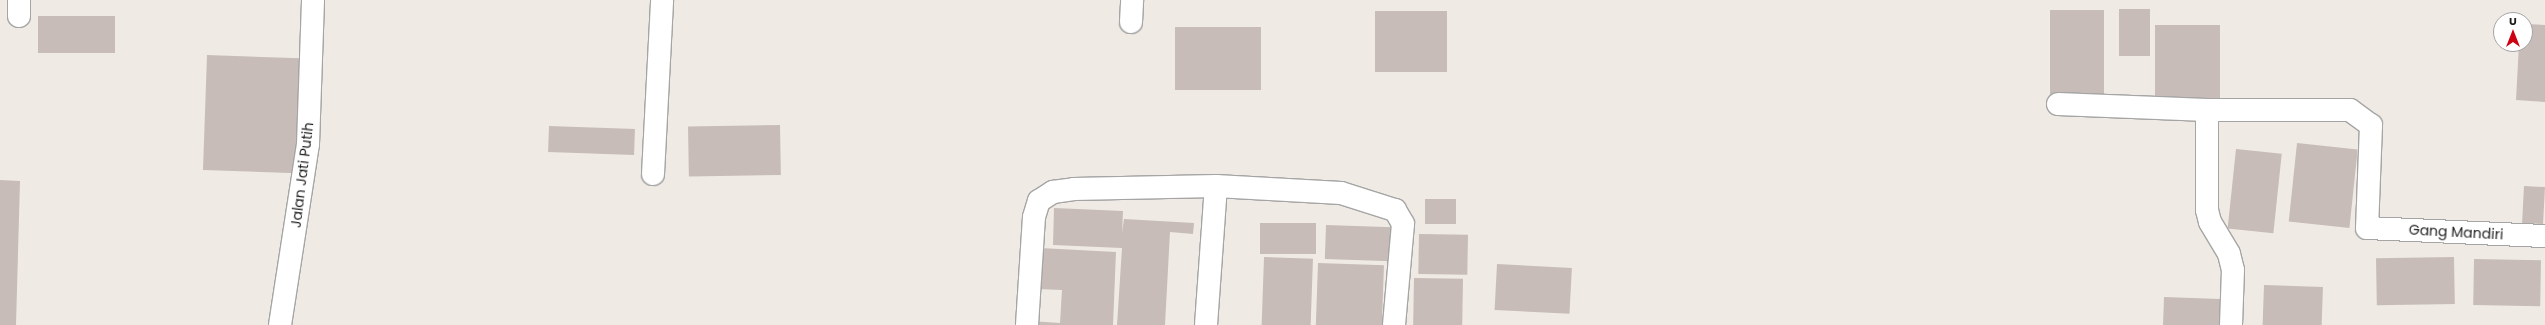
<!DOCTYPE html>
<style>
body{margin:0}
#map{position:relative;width:2545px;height:325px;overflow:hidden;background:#efeae4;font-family:Poppins,sans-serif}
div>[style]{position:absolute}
.building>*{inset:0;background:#c7bcb7;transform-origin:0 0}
.roads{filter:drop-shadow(1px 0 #a5a5a5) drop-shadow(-1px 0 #a5a5a5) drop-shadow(0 1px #a5a5a5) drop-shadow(0 -1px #a5a5a5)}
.street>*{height:22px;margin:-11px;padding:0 11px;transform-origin:11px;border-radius:11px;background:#fff}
span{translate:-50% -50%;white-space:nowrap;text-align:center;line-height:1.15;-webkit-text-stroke:4px #fff;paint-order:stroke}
.street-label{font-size:14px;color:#1e1e1e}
.north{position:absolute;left:2493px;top:12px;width:40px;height:40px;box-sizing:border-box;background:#fff;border:1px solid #a5a5a5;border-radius:50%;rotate:0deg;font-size:11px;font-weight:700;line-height:16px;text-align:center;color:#1e1e1e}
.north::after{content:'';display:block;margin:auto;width:14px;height:18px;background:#cc0113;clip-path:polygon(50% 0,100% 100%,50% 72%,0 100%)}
</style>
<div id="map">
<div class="building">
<div style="left:2119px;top:9px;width:31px;height:47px"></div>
<div style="left:2050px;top:10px;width:54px;height:85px"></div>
<div style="left:1375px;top:11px;width:72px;height:61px"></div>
<div style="left:38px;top:16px;width:77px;height:37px"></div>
<div style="clip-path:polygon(2525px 24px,2545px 25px,2545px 102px,2516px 100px,2519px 44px,2525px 44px)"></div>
<div style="left:2155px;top:25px;width:65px;height:73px"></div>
<div style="left:1175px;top:27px;width:86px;height:63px"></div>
<div style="left:207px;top:55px;width:94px;height:115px;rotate:2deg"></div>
<div style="left:780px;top:125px;width:50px;height:92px;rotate:89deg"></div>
<div style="left:549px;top:126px;width:86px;height:26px;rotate:2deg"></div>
<div style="left:2297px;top:143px;width:61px;height:79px;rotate:6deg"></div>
<div style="left:2236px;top:149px;width:46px;height:80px;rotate:6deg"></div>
<div style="clip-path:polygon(0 180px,20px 181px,16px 325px,0 325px)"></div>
<div style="left:2524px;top:186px;width:21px;height:37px;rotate:3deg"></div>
<div style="left:1425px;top:199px;width:31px;height:25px"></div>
<div style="clip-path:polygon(1054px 208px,1123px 211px,1122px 233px,1124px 219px,1194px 223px,1193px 234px,1170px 232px,1165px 325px,1117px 325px,1122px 248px,1053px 245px)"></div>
<div style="left:1260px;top:223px;width:56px;height:31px"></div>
<div style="left:1326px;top:225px;width:67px;height:34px;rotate:2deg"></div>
<div style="left:1419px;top:234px;width:49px;height:40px;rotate:1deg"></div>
<div style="clip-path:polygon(1040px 248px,1116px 252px,1113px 325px,1030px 325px,1030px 321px,1060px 323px,1062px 290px,1038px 289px)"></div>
<div style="left:1264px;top:257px;width:49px;height:68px;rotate:2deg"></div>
<div style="left:2454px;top:257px;width:47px;height:78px;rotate:89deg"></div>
<div style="left:2474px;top:259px;width:67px;height:46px;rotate:1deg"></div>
<div style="left:1318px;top:263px;width:66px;height:62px;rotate:2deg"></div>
<div style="left:1497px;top:264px;width:75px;height:46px;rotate:3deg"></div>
<div style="left:1414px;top:278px;width:49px;height:47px;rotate:1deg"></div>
<div style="left:2264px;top:285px;width:59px;height:40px;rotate:2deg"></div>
<div style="left:2164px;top:297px;width:56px;height:28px;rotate:2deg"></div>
</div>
<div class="roads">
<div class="street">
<div style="left:19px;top:16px;width:16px;rotate:-90deg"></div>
<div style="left:1131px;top:22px;width:22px;rotate:-87deg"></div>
<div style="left:2058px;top:104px;width:149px;rotate:2.3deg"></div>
<div style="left:2207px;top:110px;width:143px"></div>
<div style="left:2350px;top:110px;width:26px;rotate:36deg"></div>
<div style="left:2371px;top:125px;width:103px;rotate:92.2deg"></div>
<div style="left:2367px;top:228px;width:178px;rotate:2.6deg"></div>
<div style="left:2207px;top:110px;width:100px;rotate:90deg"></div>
<div style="left:2207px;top:210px;width:12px;rotate:76deg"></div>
<div style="left:2210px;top:222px;width:37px;rotate:59deg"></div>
<div style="left:2229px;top:254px;width:16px;rotate:76deg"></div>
<div style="left:2233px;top:270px;width:55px;rotate:92.1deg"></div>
<div style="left:653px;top:174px;width:174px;rotate:-87deg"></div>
<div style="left:280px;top:325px;width:183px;rotate:-81.2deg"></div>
<div style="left:308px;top:144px;width:144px;rotate:-88deg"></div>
<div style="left:1027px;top:325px;width:108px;rotate:-86.3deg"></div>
<div style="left:1034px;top:217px;width:17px;rotate:-73deg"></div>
<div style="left:1039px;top:201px;width:17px;rotate:-33deg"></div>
<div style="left:1053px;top:192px;width:21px;rotate:-8deg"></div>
<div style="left:1074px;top:189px;width:142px;rotate:-1.2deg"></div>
<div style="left:1216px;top:186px;width:125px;rotate:3.2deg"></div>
<div style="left:1341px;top:193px;width:57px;rotate:17.5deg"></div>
<div style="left:1395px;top:210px;width:16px;rotate:60deg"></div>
<div style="left:1403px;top:224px;width:101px;rotate:95.1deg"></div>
<div style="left:1206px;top:325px;width:139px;rotate:-85.9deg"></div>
</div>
</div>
<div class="street-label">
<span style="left:302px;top:175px;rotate:-83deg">Jalan Jati Putih</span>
<span style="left:2456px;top:232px;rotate:3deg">Gang Mandiri</span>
</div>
<div class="north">U</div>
</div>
